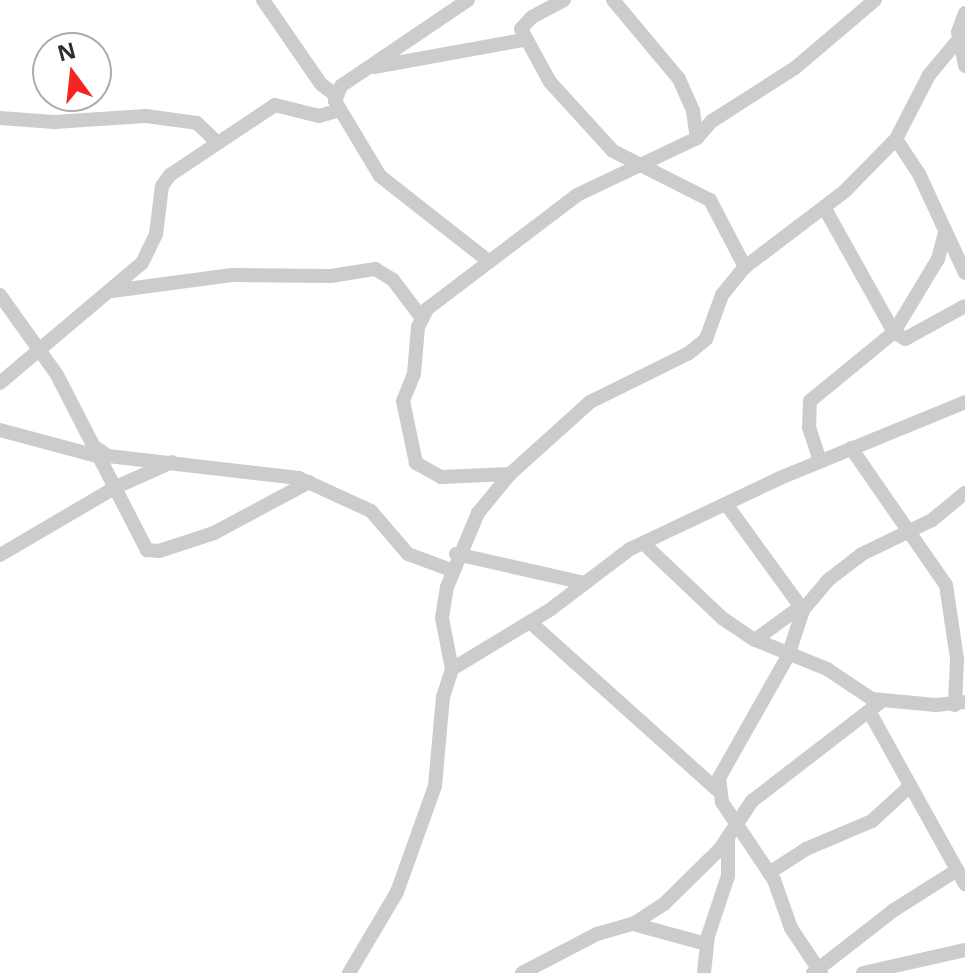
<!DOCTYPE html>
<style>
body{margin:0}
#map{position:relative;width:965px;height:973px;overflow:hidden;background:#fff;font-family:"Open Sans",sans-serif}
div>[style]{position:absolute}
.minor>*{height:14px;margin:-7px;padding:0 7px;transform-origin:7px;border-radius:7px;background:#ccc}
span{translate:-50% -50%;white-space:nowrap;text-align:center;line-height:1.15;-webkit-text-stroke:8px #fff;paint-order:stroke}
.north{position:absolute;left:32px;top:32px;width:80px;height:80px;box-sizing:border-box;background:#fff;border:2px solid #acacac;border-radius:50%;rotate:345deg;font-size:22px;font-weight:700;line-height:32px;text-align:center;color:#2f2f2f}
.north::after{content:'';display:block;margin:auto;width:28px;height:36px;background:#f52521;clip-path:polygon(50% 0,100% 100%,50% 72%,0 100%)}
</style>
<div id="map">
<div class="minor">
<div style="left:263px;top:0;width:102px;rotate:55.4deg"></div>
<div style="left:321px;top:84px;width:18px;rotate:38deg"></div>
<div style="left:468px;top:0;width:153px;rotate:145.9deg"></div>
<div style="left:341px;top:86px;width:16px;rotate:112deg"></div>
<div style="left:335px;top:101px;width:87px;rotate:59deg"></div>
<div style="left:380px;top:176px;width:136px;rotate:38.1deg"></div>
<div style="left:564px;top:0;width:36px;rotate:152deg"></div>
<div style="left:532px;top:17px;width:16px;rotate:133deg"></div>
<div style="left:521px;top:29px;width:60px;rotate:61.3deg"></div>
<div style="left:550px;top:82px;width:93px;rotate:47.6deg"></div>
<div style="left:613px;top:151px;width:109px;rotate:26.8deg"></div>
<div style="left:710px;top:200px;width:76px;rotate:62.4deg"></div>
<div style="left:613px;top:0;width:103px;rotate:50.1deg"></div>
<div style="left:679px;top:79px;width:35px;rotate:66deg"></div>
<div style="left:693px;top:111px;width:27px;rotate:82deg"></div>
<div style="left:965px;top:13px;width:20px;rotate:110deg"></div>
<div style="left:958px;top:32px;width:35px;rotate:78deg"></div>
<div style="left:374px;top:67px;width:151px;rotate:-10.3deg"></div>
<div style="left:0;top:118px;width:54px;rotate:4.2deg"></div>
<div style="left:54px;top:122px;width:92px;rotate:-3.7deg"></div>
<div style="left:146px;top:116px;width:51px;rotate:7.8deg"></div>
<div style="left:197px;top:123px;width:28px;rotate:44deg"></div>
<div style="left:896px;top:139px;width:42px;rotate:56.7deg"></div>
<div style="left:919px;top:174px;width:109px;rotate:65.1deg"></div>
<div style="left:824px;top:207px;width:143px;rotate:60.8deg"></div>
<div style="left:894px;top:332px;width:13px;rotate:32deg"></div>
<div style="left:905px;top:339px;width:68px;rotate:-28.8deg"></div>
<div style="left:112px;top:291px;width:121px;rotate:-7.6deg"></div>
<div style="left:232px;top:275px;width:99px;rotate:0.6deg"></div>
<div style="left:331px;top:276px;width:45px;rotate:-9deg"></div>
<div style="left:375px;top:269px;width:21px;rotate:31deg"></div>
<div style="left:393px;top:280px;width:48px;rotate:52.7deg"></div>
<div style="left:0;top:295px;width:98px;rotate:54.5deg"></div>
<div style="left:57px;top:375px;width:197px;rotate:62.8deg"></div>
<div style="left:147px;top:550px;width:12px;rotate:5deg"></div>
<div style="left:159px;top:551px;width:58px;rotate:-18.1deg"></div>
<div style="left:214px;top:533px;width:108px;rotate:-28.2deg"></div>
<div style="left:0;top:383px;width:186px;rotate:-40.2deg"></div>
<div style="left:142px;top:263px;width:32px;rotate:-64deg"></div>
<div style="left:156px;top:234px;width:48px;rotate:-82.9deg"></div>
<div style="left:162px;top:186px;width:14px;rotate:-54deg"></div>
<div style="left:170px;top:175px;width:126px;rotate:-33.7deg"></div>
<div style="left:275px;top:105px;width:45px;rotate:14deg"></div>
<div style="left:319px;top:116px;width:22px;rotate:-16deg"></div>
<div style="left:0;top:430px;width:105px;rotate:15deg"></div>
<div style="left:851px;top:448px;width:167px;rotate:55.3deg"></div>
<div style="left:946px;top:585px;width:75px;rotate:81.5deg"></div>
<div style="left:957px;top:659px;width:46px;rotate:92.5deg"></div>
<div style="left:98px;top:449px;width:12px;rotate:35deg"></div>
<div style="left:108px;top:456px;width:192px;rotate:6.6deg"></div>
<div style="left:299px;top:478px;width:79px;rotate:24.6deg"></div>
<div style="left:371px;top:511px;width:57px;rotate:49.3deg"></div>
<div style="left:408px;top:554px;width:46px;rotate:20.4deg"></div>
<div style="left:820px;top:461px;width:35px;rotate:-108deg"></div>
<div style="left:809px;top:428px;width:27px;rotate:-88deg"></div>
<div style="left:810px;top:401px;width:109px;rotate:-39.4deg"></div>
<div style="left:894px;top:332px;width:85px;rotate:-58.9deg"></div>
<div style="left:938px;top:259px;width:27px;rotate:-75deg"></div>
<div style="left:510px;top:474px;width:69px;rotate:177.5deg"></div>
<div style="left:441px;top:477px;width:29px;rotate:-151deg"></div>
<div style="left:416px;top:463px;width:63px;rotate:-101.8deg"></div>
<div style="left:403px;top:401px;width:29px;rotate:-68deg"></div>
<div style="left:414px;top:374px;width:47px;rotate:-85.1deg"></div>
<div style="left:418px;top:327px;width:20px;rotate:-63deg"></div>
<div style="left:427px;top:309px;width:188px;rotate:-37.2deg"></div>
<div style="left:577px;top:195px;width:133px;rotate:-25.4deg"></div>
<div style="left:697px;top:138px;width:23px;rotate:-49deg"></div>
<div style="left:712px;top:121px;width:98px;rotate:-32.6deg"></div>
<div style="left:795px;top:68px;width:105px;rotate:-40.4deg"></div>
<div style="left:726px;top:504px;width:131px;rotate:54deg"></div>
<div style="left:643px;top:543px;width:109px;rotate:43.5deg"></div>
<div style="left:722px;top:618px;width:37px;rotate:34deg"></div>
<div style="left:753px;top:639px;width:80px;rotate:22.1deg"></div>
<div style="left:827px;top:669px;width:54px;rotate:33.7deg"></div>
<div style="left:872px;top:699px;width:64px;rotate:5.4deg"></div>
<div style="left:936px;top:705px;width:29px;rotate:-6deg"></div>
<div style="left:456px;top:554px;width:132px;rotate:12.7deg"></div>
<div style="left:0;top:555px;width:134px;rotate:-30.4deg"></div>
<div style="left:116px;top:487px;width:61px;rotate:-24.1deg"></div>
<div style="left:530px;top:622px;width:251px;rotate:41.9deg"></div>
<div style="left:755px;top:640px;width:56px;rotate:-36.3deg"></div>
<div style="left:452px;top:669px;width:52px;rotate:-101.1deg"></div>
<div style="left:442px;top:618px;width:31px;rotate:-81deg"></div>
<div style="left:447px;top:587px;width:80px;rotate:-67.3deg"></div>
<div style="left:478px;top:513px;width:50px;rotate:-50.6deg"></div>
<div style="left:510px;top:474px;width:108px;rotate:-42deg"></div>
<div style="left:590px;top:402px;width:110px;rotate:-26.3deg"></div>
<div style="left:689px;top:353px;width:22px;rotate:-39deg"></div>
<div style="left:706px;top:339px;width:47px;rotate:-70deg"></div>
<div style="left:722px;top:295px;width:36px;rotate:-51deg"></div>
<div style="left:745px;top:267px;width:126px;rotate:-37.2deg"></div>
<div style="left:845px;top:191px;width:73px;rotate:-45.6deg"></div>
<div style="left:896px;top:139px;width:72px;rotate:-62.7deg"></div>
<div style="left:929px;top:75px;width:47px;rotate:-50.2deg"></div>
<div style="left:869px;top:711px;width:198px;rotate:61deg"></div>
<div style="left:769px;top:873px;width:44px;rotate:-33deg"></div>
<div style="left:806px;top:849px;width:72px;rotate:-23deg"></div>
<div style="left:872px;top:821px;width:52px;rotate:-42.6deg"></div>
<div style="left:633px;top:924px;width:76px;rotate:15.3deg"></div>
<div style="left:349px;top:973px;width:94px;rotate:-59.3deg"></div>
<div style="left:397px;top:892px;width:113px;rotate:-70.3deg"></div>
<div style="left:435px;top:786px;width:89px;rotate:-84.9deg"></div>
<div style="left:443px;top:697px;width:29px;rotate:-72deg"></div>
<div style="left:452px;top:669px;width:116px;rotate:-31.2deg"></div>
<div style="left:551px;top:609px;width:99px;rotate:-37.2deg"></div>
<div style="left:630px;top:549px;width:166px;rotate:-25.3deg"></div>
<div style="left:780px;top:478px;width:200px;rotate:-22.3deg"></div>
<div style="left:522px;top:973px;width:85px;rotate:-27.5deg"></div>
<div style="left:597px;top:934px;width:37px;rotate:-16deg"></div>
<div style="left:633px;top:924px;width:37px;rotate:-33deg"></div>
<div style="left:664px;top:904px;width:78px;rotate:-44.5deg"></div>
<div style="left:720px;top:849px;width:58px;rotate:-56.3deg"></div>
<div style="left:752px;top:801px;width:165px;rotate:-37.6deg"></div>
<div style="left:704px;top:973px;width:37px;rotate:-84deg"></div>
<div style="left:708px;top:936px;width:63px;rotate:-71.6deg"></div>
<div style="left:728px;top:876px;width:36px;rotate:-90deg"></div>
<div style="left:813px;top:973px;width:103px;rotate:-37.9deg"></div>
<div style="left:894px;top:910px;width:75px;rotate:-32.4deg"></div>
<div style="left:821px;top:973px;width:54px;rotate:-123.7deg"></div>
<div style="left:791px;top:928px;width:51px;rotate:-109.5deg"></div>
<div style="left:774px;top:880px;width:94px;rotate:-123.7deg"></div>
<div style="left:722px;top:802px;width:24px;rotate:-97deg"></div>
<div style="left:719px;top:778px;width:140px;rotate:-60.5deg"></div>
<div style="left:788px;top:656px;width:48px;rotate:-71.9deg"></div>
<div style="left:803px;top:610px;width:38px;rotate:-50deg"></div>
<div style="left:827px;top:581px;width:44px;rotate:-37.6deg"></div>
<div style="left:862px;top:554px;width:78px;rotate:-25.9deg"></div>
<div style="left:932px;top:520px;width:43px;rotate:-39.3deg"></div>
<div style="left:863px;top:973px;width:105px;rotate:-12.7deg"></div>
</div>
<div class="north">N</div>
</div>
